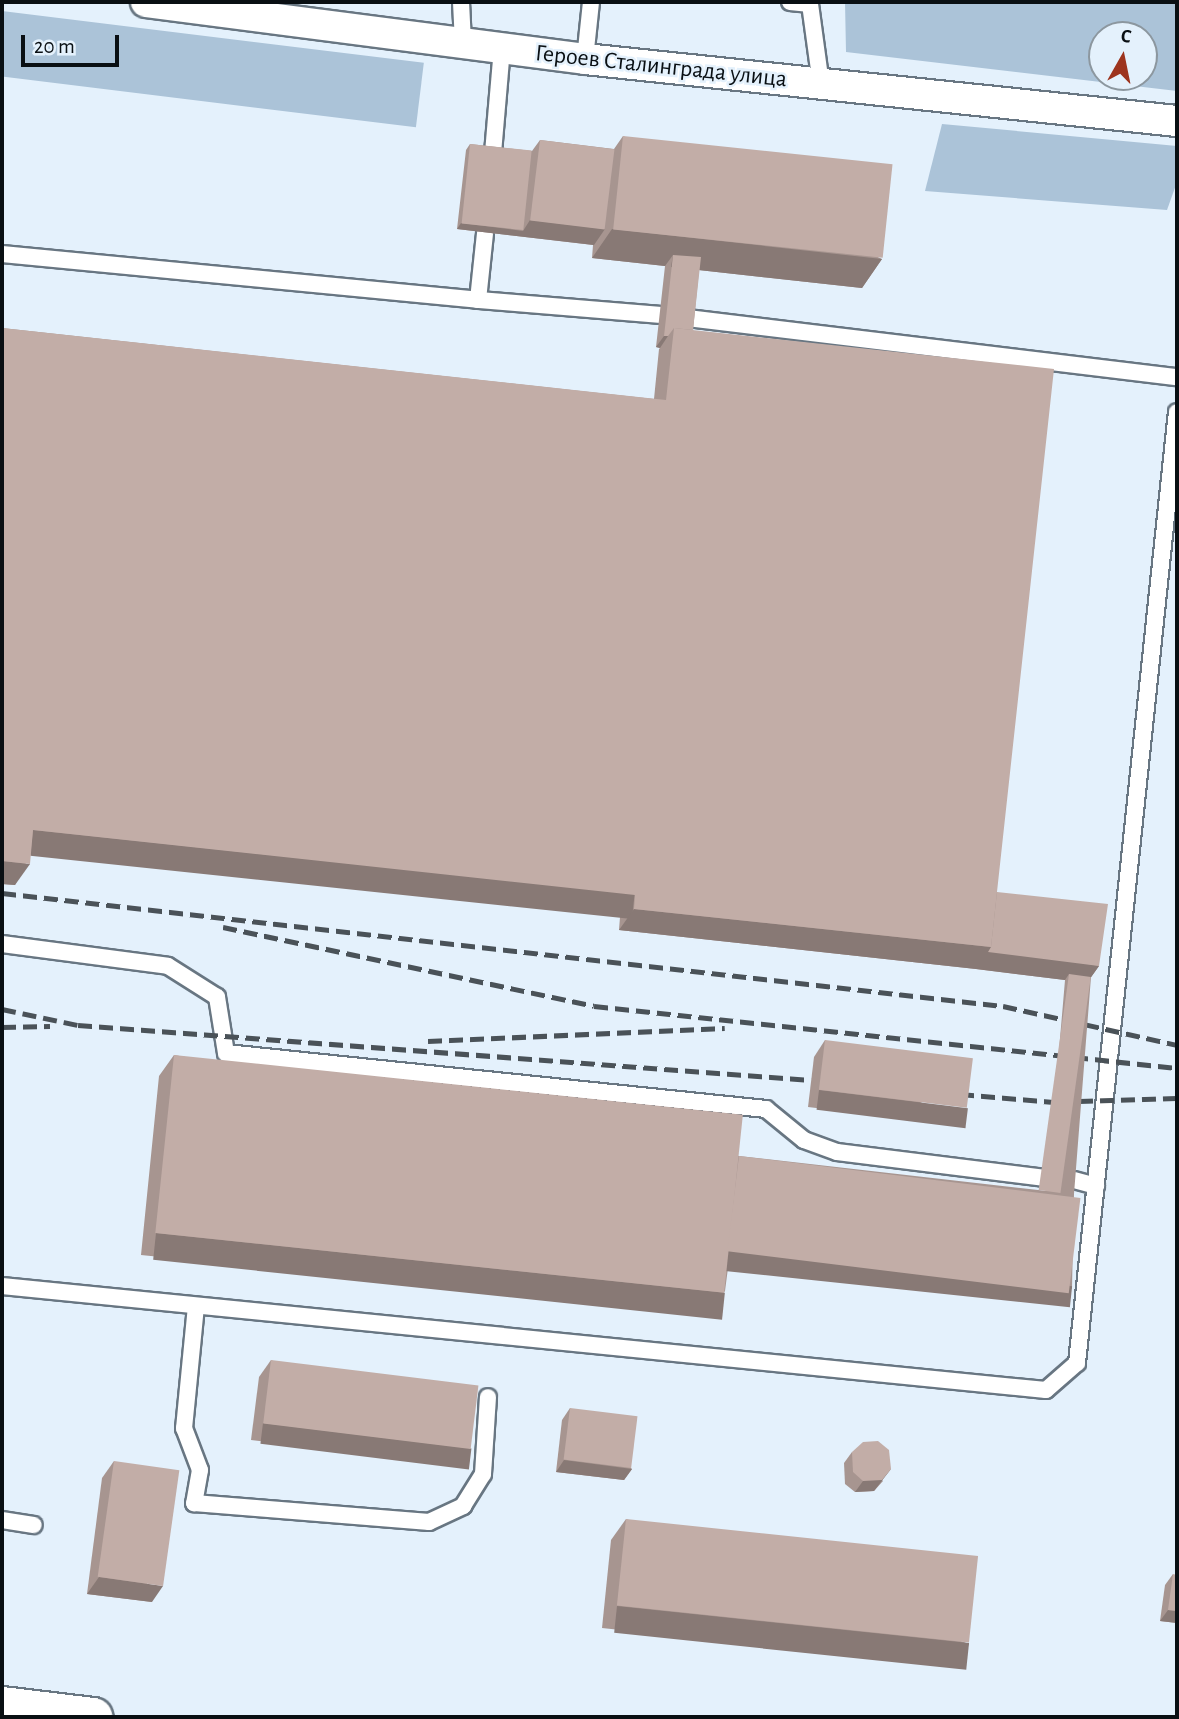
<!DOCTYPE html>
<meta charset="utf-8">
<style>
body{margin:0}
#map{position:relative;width:1179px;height:1719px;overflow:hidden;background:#e4f1fc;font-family:"Alegreya Sans",sans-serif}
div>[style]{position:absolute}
.green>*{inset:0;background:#abc3d8;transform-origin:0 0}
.roads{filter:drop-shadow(2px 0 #687682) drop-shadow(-2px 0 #687682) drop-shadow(0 2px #687682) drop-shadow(0 -2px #687682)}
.lane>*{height:16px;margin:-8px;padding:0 8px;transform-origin:8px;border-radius:8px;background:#fff}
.street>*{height:30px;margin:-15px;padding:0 15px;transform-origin:15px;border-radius:15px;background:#fff}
.secondary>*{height:38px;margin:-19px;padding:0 19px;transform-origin:19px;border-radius:19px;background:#fff}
.rail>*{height:5px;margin-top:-2.5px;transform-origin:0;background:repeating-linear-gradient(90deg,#4a5258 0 14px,transparent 0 21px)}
.wall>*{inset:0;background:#a79590}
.shaded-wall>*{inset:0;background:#887975;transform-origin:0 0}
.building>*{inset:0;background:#c2ada7;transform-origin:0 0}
span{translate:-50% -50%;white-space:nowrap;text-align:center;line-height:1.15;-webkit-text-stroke:5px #e4f1fc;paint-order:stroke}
.street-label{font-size:24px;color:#090f13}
.frame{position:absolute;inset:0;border:4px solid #090f13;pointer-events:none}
.north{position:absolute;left:1088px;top:21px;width:70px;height:70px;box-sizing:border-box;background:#e4f1fc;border:2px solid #8c979f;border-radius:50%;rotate:9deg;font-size:19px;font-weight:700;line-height:28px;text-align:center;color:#090f13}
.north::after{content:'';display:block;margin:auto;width:24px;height:32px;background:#9d341e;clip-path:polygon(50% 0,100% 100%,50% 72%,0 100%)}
.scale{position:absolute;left:21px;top:35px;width:98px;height:32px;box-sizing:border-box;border:4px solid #090f13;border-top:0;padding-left:9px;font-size:21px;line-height:24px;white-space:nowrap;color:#090f13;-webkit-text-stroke:5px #e4f1fc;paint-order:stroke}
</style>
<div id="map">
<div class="green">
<div style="clip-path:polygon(evenodd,845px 2px,1177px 2px,1177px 91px,846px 52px,845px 2px,1102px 35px,1144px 35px,1144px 77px,1102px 77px,1102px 35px)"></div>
<div style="left:2px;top:11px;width:425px;height:65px;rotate:7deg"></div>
<div style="clip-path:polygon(942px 124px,1177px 146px,1177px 182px,1167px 210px,925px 191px)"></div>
</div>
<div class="roads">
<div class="lane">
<div style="left:461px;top:2px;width:41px;rotate:87.2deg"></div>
<div style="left:790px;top:2px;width:20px;rotate:6deg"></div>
<div style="left:810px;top:4px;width:81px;rotate:82.2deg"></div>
<div style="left:585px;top:59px;width:57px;rotate:-84deg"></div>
<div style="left:493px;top:153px;width:104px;rotate:-85.1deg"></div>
<div style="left:2px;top:254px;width:478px;rotate:5.5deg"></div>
<div style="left:478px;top:300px;width:67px;rotate:-84deg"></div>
<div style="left:478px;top:300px;width:182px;rotate:4.7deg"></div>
<div style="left:687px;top:318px;width:494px;rotate:6.9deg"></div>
<div style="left:2px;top:944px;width:167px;rotate:7.5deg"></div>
<div style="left:168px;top:966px;width:58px;rotate:32.3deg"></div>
<div style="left:217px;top:997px;width:57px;rotate:80.9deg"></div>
<div style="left:226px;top:1053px;width:543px;rotate:5.92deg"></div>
<div style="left:766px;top:1109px;width:49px;rotate:39.2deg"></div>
<div style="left:804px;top:1140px;width:35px;rotate:20deg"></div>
<div style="left:837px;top:1152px;width:212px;rotate:7.1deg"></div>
<div style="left:1074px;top:1180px;width:23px;rotate:15deg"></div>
<div style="left:2px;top:1286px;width:1049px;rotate:5.69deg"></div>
<div style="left:1046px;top:1390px;width:41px;rotate:-41.1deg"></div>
<div style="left:1077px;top:1363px;width:956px;rotate:-84deg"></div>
<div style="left:196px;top:1306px;width:123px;rotate:95.6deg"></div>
<div style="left:184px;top:1428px;width:45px;rotate:69.1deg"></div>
<div style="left:200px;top:1470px;width:34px;rotate:100deg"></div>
<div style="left:194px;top:1503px;width:236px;rotate:4.6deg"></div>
<div style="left:429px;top:1522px;width:38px;rotate:-25deg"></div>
<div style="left:463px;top:1506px;width:38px;rotate:-58deg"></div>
<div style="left:483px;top:1474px;width:77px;rotate:-86.3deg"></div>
<div style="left:2px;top:1520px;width:32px;rotate:9deg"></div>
</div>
<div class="street">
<div style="left:146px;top:2px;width:443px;rotate:7.4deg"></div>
<div style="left:585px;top:59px;width:595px;rotate:5.98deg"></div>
</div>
<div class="secondary">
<div style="left:2px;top:1706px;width:92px;rotate:6.9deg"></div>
</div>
</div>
<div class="rail">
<div style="left:2px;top:893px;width:1007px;rotate:6.44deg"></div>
<div style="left:1003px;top:1006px;width:178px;rotate:12.6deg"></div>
<div style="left:223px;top:927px;width:379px;rotate:12deg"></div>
<div style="left:594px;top:1006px;width:586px;rotate:6.07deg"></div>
<div style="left:2px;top:1009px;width:78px;rotate:11.9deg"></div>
<div style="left:78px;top:1025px;width:735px;rotate:4.29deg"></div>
<div style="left:2px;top:1027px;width:48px;rotate:-1.2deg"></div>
<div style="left:428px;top:1041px;width:297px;rotate:-2.5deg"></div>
<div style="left:960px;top:1094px;width:94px;rotate:4.9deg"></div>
<div style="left:1079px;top:1101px;width:98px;rotate:-1.8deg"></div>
</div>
<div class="wall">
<div style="clip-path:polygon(623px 136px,882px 259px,862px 288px,699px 270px,693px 330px,997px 892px,1099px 966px,1091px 977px,1074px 1194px,1072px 1288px,1060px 1305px,728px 1268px,725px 1291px,710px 1313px,141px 1255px,159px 1076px,174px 1055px,739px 1156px,1047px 1191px,1065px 980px,976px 969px,619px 930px,620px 917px,31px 853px,15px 885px,2px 884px,2px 328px,654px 399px,659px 349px,660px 348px,656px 347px,665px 266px,592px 258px,593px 245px,457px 229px,466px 150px,470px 144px,532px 151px,540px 140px,614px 149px)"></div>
<div style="clip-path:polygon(825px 1040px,956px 1125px,808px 1107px,814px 1057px)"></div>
<div style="clip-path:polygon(271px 1360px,471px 1449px,459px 1465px,251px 1440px,259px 1377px)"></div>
<div style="clip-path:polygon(570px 1408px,632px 1469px,624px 1480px,556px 1472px,562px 1420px)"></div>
<div style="clip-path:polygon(852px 1452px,883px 1481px,874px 1491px,855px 1492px,845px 1484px,844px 1463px)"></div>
<div style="clip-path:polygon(114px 1461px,152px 1602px,87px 1594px,102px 1478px)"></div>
<div style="clip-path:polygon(626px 1519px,969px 1644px,954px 1666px,602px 1628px,611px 1540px)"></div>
<div style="clip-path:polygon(1173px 1574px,1177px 1623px,1160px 1621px,1165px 1585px)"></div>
</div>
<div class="shaded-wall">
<div style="clip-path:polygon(530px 220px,605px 229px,594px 245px,457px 229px,461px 223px,523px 231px)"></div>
<div style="clip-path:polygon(612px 229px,882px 259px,862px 288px,671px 267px,673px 255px,665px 266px,592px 258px)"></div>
<div style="clip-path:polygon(664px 336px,668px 336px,660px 348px,656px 347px)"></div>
<div style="left:33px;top:830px;width:605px;height:26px;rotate:6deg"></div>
<div style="clip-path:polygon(2px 861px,30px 864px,15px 885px,2px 884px)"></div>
<div style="clip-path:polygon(634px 909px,991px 947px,1099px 966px,1087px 983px,1069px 974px,1065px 980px,976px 969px,619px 930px)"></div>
<div style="left:819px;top:1090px;width:150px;height:20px;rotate:7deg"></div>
<div style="left:156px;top:1233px;width:572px;height:27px;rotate:6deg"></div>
<div style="left:727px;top:1250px;width:347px;height:21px;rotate:6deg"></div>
<div style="left:263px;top:1423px;width:210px;height:21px;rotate:7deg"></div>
<div style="clip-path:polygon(564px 1460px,632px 1469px,624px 1480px,556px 1472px)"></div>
<div style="clip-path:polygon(891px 1469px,874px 1491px,855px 1492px,863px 1481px)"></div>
<div style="clip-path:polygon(99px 1577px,163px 1586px,152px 1602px,87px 1594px)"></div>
<div style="left:617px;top:1606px;width:354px;height:27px;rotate:6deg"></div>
<div style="clip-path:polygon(1168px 1610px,1177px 1611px,1177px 1623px,1160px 1621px)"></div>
</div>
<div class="building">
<div style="left:623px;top:136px;width:271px;height:94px;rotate:6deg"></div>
<div style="left:540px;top:140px;width:75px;height:81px;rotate:7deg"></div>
<div style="left:470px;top:144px;width:62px;height:80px;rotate:6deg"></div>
<div style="clip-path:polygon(673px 255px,701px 257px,693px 330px,674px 328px,668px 336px,664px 336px)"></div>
<div style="clip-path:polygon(2px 328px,666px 400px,674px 328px,1054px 369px,991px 947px,634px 909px,635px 895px,33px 830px,30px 864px,2px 861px)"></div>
<div style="clip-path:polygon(997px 892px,1108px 904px,1099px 966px,988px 952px,991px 947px)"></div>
<div style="left:1069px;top:974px;width:22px;height:218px;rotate:8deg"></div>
<div style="left:825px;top:1040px;width:149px;height:50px;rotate:7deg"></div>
<div style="left:174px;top:1055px;width:572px;height:179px;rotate:6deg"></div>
<div style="left:739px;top:1156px;width:344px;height:96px;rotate:7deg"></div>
<div style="left:271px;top:1360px;width:209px;height:64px;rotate:7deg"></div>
<div style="left:570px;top:1408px;width:68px;height:52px;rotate:7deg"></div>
<div style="clip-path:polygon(878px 1441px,889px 1450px,891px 1469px,882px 1480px,863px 1481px,853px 1472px,852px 1452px,863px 1442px)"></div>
<div style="left:114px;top:1461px;width:66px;height:117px;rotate:8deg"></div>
<div style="left:626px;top:1519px;width:354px;height:87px;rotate:6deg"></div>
<div style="clip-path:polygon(1173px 1574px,1177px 1575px,1177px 1611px,1168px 1610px)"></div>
</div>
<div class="street-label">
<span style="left:661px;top:67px;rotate:6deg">Героев Сталинграда улица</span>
</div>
<div class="frame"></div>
<div class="north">С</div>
<div class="scale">20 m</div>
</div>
